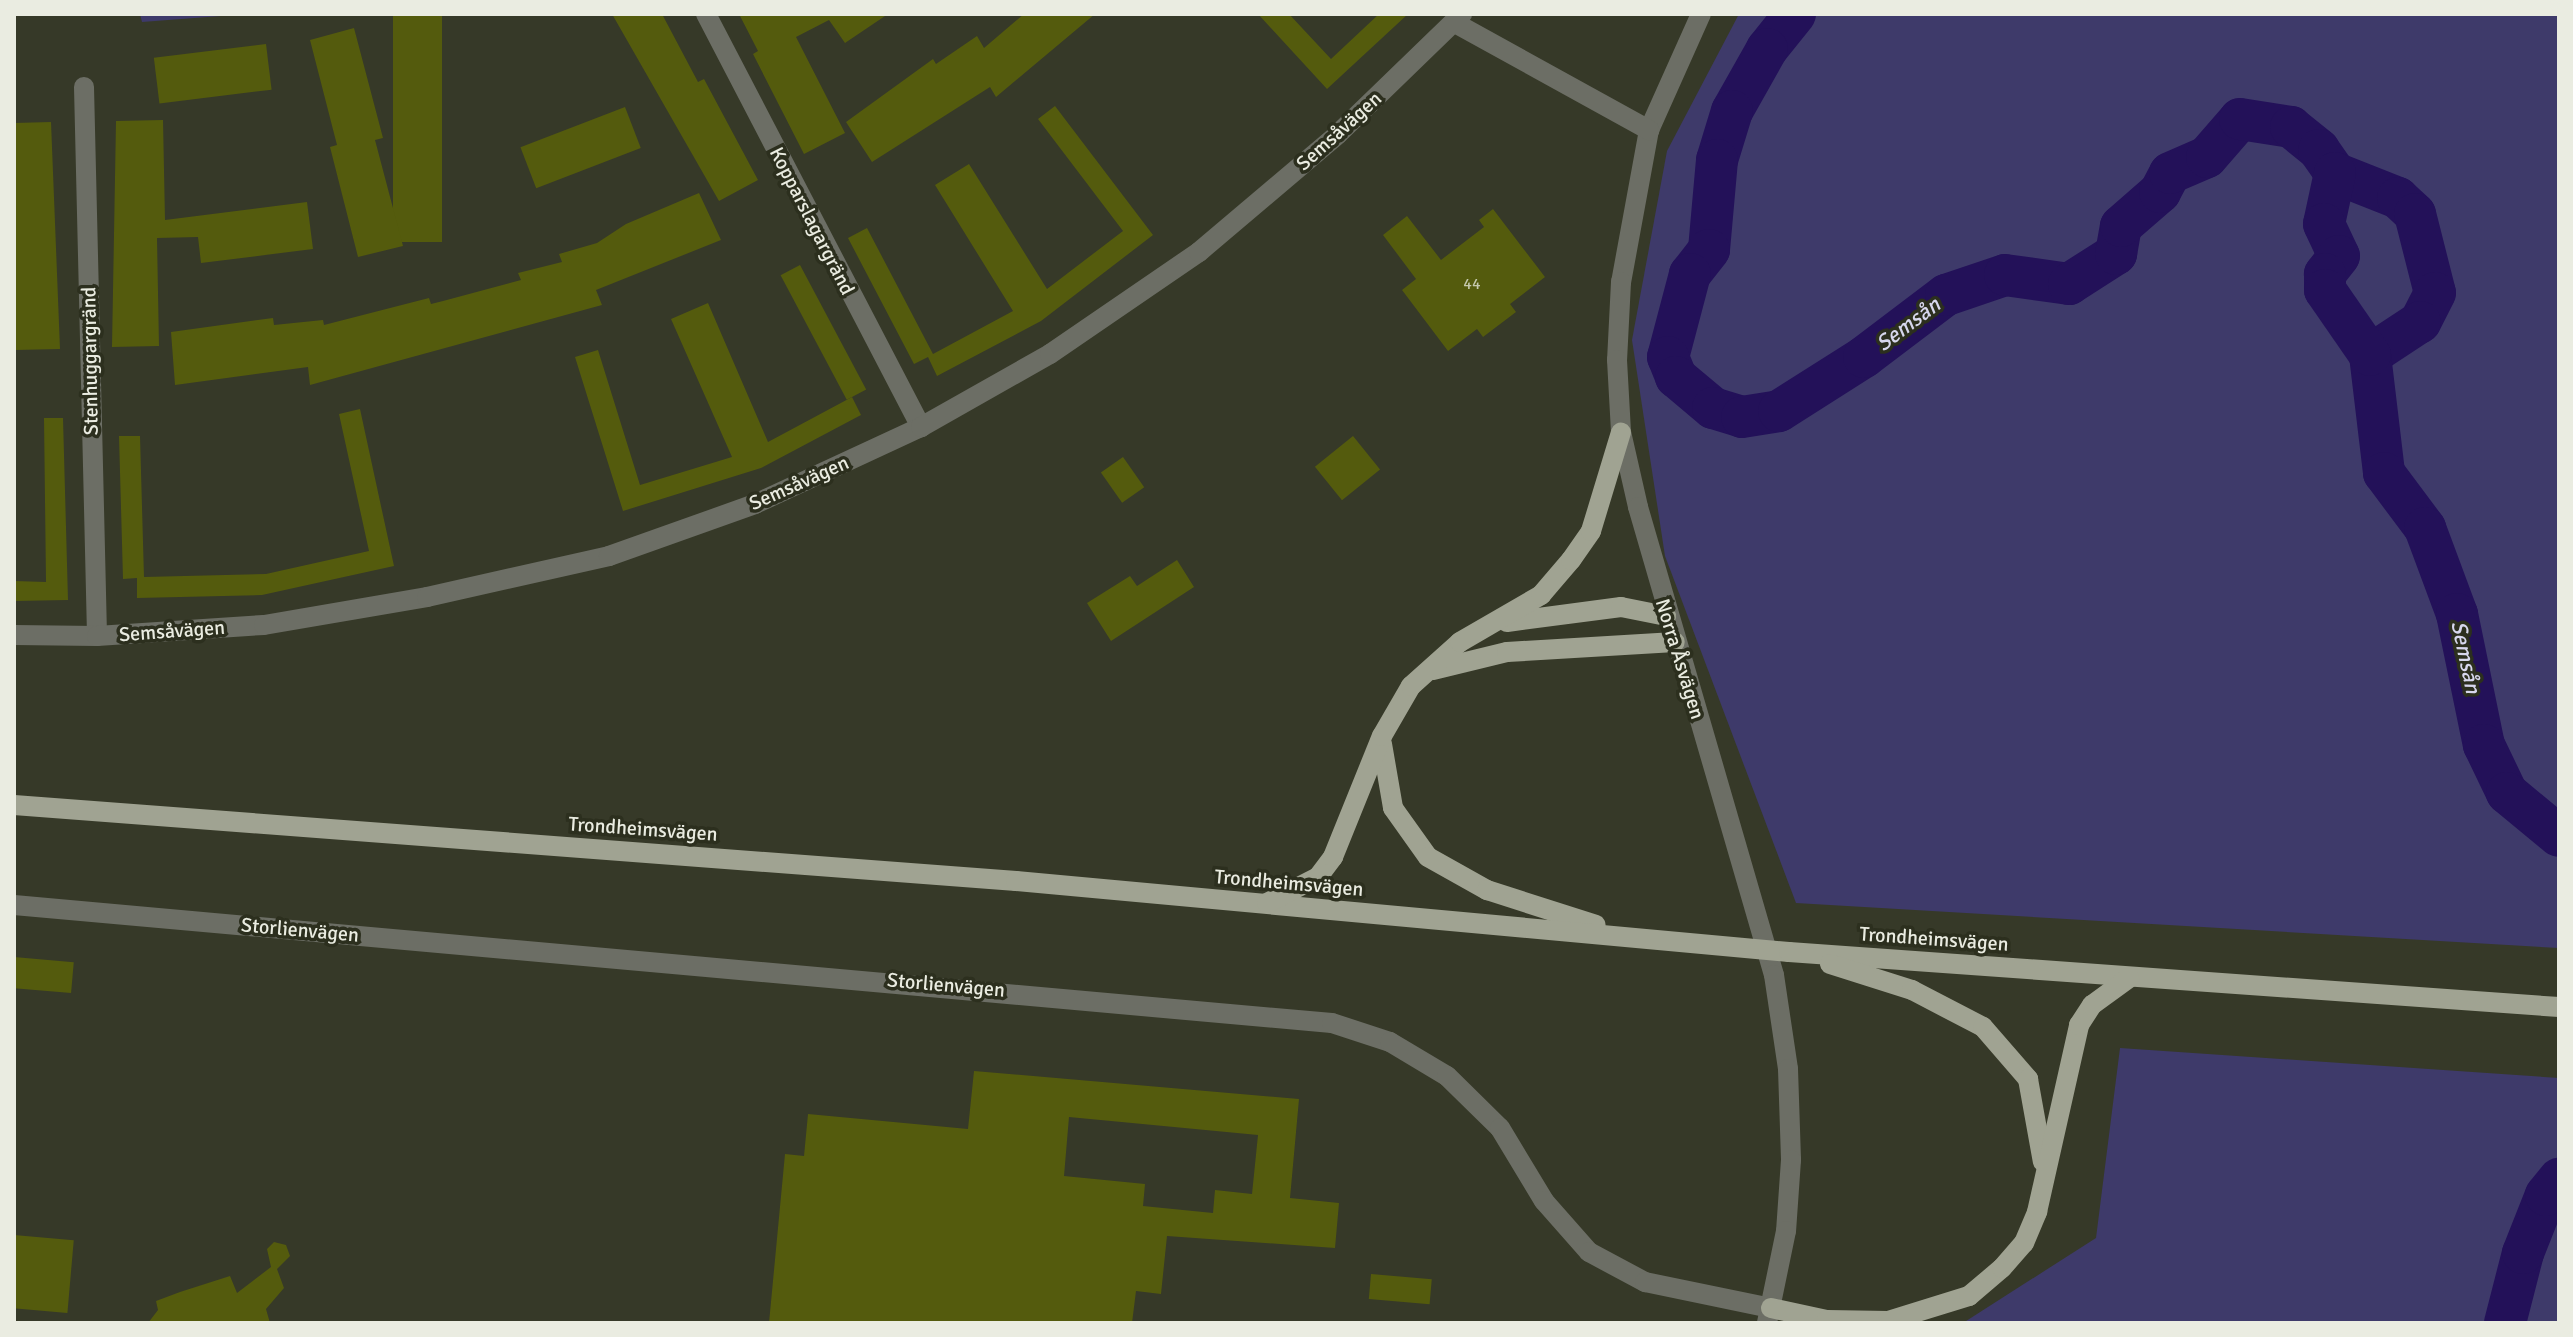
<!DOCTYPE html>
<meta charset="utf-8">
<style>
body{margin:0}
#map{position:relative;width:2573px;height:1337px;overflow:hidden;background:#363928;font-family:Signika,sans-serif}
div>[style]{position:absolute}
.green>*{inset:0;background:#3e3a6a}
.river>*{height:42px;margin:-21px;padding:0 21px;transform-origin:21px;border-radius:21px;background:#231159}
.building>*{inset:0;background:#545b0d;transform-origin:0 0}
.minor>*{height:20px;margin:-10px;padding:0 10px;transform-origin:10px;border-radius:10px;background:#6c6e65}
.major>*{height:20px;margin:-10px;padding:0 10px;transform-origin:10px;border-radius:10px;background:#a0a392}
span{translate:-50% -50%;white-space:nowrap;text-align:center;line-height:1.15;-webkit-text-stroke:7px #2c2f1e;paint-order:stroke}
.number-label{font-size:16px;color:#c4c8ac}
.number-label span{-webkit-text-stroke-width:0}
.street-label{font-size:20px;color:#eaece1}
.water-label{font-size:22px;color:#d7d7ed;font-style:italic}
.frame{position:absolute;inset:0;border:16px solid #eaece1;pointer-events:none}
</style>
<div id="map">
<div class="green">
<div style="clip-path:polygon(140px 14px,247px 14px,142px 22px)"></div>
<div style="clip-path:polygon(1739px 14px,2559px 14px,2559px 948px,1796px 903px,1665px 556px,1632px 340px,1667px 151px)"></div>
<div style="clip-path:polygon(2120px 1048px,2559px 1078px,2559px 1323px,1963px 1323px,2096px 1238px)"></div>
</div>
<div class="river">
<div style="left:1795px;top:14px;width:45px;rotate:128.7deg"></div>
<div style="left:1767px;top:49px;width:71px;rotate:119.4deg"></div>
<div style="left:1732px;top:111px;width:51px;rotate:107deg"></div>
<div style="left:1717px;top:160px;width:90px;rotate:95.1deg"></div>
<div style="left:1709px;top:250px;width:31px;rotate:128deg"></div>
<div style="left:1690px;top:274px;width:86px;rotate:104.8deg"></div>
<div style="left:1668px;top:357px;width:22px;rotate:68deg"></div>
<div style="left:1676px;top:377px;width:48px;rotate:40deg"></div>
<div style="left:1713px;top:408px;width:30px;rotate:17deg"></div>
<div style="left:1742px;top:417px;width:37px;rotate:-9deg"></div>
<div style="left:1779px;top:411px;width:101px;rotate:-32.4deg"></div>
<div style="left:1864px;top:357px;width:103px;rotate:-37.1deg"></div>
<div style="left:1946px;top:295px;width:62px;rotate:-18.7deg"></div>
<div style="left:2005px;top:275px;width:65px;rotate:8deg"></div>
<div style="left:2069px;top:284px;width:56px;rotate:-32.6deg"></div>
<div style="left:2116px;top:254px;width:28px;rotate:-80deg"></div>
<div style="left:2121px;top:226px;width:52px;rotate:-41.1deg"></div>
<div style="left:2160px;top:192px;width:21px;rotate:-62deg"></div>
<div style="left:2170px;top:173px;width:40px;rotate:-23.4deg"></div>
<div style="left:2207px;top:157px;width:50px;rotate:-49deg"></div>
<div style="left:2240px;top:119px;width:52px;rotate:8.9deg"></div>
<div style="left:2291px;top:127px;width:36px;rotate:39deg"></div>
<div style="left:2319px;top:150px;width:28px;rotate:55deg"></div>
<div style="left:2335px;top:173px;width:68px;rotate:21.6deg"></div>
<div style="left:2398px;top:198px;width:23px;rotate:43deg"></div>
<div style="left:2415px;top:214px;width:81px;rotate:75.8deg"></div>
<div style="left:2435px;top:293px;width:33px;rotate:117deg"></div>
<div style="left:2420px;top:322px;width:60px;rotate:146.6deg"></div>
<div style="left:2370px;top:355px;width:119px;rotate:83.2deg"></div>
<div style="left:2384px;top:473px;width:69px;rotate:53.3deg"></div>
<div style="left:2425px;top:528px;width:92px;rotate:69.6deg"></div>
<div style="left:2457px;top:614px;width:134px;rotate:78.4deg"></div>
<div style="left:2484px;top:745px;width:53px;rotate:64.4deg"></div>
<div style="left:2507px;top:793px;width:67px;rotate:39.6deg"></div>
<div style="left:2335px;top:173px;width:52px;rotate:102.2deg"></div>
<div style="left:2324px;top:224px;width:35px;rotate:65deg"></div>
<div style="left:2339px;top:256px;width:23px;rotate:128deg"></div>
<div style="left:2325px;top:274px;width:16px;rotate:90deg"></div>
<div style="left:2325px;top:290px;width:79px;rotate:55.3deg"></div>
<div style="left:2505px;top:1323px;width:72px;rotate:-75.6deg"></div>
<div style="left:2523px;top:1253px;width:62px;rotate:-68.4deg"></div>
<div style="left:2546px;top:1195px;width:21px;rotate:-51deg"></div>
</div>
<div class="building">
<div style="left:393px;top:14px;width:49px;height:228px"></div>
<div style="clip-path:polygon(612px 14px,662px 14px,698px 82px,704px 79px,758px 180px,719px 201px)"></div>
<div style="clip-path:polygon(739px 14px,888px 14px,845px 43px,829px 20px,796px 37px,845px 133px,804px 154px,753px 54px,758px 51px)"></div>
<div style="clip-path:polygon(1024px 14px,1095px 14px,996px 97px,990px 87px,872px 162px,846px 122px,933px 59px,936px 64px,977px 36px,984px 48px)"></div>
<div style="clip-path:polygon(1258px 14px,1289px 14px,1331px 59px,1379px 14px,1408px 14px,1327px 89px)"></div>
<div style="clip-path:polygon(354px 28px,383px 138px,375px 140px,403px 246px,358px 257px,330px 147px,337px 145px,310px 40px)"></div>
<div style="left:266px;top:44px;width:46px;height:113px;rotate:83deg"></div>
<div style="clip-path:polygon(1055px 106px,1153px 235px,1041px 321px,937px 376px,928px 357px,914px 364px,848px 238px,867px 228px,933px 354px,1013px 311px,935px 185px,969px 164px,1047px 289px,1123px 231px,1038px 119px)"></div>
<div style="left:625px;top:107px;width:44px;height:112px;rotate:69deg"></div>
<div style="clip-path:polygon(163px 120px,165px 220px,307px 202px,313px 249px,201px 263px,198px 237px,157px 238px,159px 346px,112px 347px,116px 121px)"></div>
<div style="clip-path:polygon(51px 122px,60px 349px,15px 350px,14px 123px)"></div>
<div style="clip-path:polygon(699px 193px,721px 240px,596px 290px,602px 305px,310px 385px,308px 367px,175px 385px,171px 332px,273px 318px,274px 325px,323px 320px,324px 325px,429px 298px,431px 304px,443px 301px,521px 280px,518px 273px,562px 262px,559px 254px,597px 243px,626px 224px)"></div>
<div style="clip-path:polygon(1493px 209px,1545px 277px,1510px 304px,1516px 312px,1483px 337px,1477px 329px,1448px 351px,1402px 290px,1416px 279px,1383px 235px,1407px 216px,1441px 260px,1484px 227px,1479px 220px)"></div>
<div style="left:800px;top:265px;width:141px;height:22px;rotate:62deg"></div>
<div style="clip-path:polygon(708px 303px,768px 442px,852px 397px,861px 415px,761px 468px,623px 511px,575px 357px,598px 350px,640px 485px,732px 457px,671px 319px)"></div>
<div style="clip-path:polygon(360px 409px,394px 566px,262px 595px,137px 598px,137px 578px,123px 579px,119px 436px,140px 436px,144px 577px,266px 574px,369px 551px,339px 414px)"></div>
<div style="clip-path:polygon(44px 418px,63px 418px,68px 600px,14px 601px,14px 581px,46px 582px)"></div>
<div style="left:1353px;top:436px;width:43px;height:49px;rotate:51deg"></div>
<div style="left:1123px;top:457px;width:37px;height:27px;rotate:55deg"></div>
<div style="clip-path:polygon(1177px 560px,1194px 587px,1111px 641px,1087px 603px,1130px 576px,1137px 586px)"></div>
<div style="left:14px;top:957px;width:60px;height:31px;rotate:5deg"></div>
<div style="clip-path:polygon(evenodd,974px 1071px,1299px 1099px,1290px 1198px,1339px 1203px,1335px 1248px,1167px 1236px,1161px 1294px,1136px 1291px,1132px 1323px,769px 1323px,785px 1154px,804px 1156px,808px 1114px,968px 1129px,974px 1071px,1069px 1117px,1258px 1135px,1252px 1194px,1215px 1190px,1213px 1213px,1143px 1206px,1145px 1184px,1064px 1176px,1069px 1117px)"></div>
<div style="left:14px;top:1235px;width:60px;height:73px;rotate:5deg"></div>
<div style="clip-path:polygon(274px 1242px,286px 1245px,290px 1256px,277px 1269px,284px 1288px,266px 1309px,270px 1323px,148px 1323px,158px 1310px,156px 1301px,180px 1292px,230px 1276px,237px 1293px,271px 1267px,267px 1249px)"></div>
<div style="left:1371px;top:1274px;width:61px;height:25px;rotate:5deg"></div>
</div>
<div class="minor">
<div style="left:706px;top:14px;width:466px;rotate:62.5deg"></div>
<div style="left:1701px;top:14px;width:127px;rotate:114.1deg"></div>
<div style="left:1649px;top:130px;width:155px;rotate:100.4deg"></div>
<div style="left:1621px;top:282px;width:78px;rotate:92.9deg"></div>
<div style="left:1617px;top:360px;width:72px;rotate:86.8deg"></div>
<div style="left:1621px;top:432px;width:77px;rotate:77.2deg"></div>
<div style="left:1638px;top:507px;width:487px;rotate:73.8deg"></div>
<div style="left:1774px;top:975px;width:95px;rotate:81.5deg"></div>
<div style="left:1788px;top:1069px;width:91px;rotate:88.1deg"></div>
<div style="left:1791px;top:1160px;width:71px;rotate:94deg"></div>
<div style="left:1786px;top:1231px;width:94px;rotate:101.7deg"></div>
<div style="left:1455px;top:23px;width:222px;rotate:28.9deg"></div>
<div style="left:84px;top:87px;width:549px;rotate:88.64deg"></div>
<div style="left:14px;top:635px;width:83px;rotate:0.7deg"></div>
<div style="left:97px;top:636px;width:167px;rotate:-3.8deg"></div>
<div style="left:264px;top:625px;width:165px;rotate:-9.7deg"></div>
<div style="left:427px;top:597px;width:187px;rotate:-12.7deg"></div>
<div style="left:609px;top:556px;width:155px;rotate:-19.6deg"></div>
<div style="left:755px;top:504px;width:183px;rotate:-24.9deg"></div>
<div style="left:921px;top:427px;width:148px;rotate:-29.5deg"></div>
<div style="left:1050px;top:354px;width:181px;rotate:-34.4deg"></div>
<div style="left:1199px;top:252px;width:182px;rotate:-40.3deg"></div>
<div style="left:1338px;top:134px;width:173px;rotate:-44.1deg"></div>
<div style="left:14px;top:905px;width:1323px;rotate:5.12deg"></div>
<div style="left:1332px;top:1023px;width:61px;rotate:18.1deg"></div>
<div style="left:1390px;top:1042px;width:66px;rotate:30.8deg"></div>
<div style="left:1447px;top:1076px;width:74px;rotate:44.5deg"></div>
<div style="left:1500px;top:1128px;width:85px;rotate:58.9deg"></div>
<div style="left:1544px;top:1201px;width:68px;rotate:48.6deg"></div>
<div style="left:1589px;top:1252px;width:64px;rotate:28.2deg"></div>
<div style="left:1645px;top:1282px;width:129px;rotate:11.7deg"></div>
</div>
<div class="major">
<div style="left:1507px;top:622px;width:115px;rotate:-7.5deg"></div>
<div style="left:1621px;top:607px;width:46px;rotate:11.3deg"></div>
<div style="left:1433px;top:670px;width:76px;rotate:-13.7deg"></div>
<div style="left:1507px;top:652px;width:168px;rotate:-3.4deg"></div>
<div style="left:1382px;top:744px;width:65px;rotate:80.2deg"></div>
<div style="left:1393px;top:808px;width:60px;rotate:54.5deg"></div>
<div style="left:1428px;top:857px;width:68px;rotate:29.2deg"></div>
<div style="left:1487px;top:890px;width:114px;rotate:17.8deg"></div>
<div style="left:14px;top:805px;width:1005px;rotate:4.34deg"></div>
<div style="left:1016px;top:881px;width:776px;rotate:5.25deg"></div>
<div style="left:1789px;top:952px;width:772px;rotate:4.09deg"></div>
<div style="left:1267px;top:903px;width:57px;rotate:-27deg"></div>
<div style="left:1318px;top:877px;width:25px;rotate:-53deg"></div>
<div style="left:1333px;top:857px;width:131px;rotate:-68deg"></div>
<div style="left:1382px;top:736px;width:58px;rotate:-59.9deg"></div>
<div style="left:1411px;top:686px;width:66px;rotate:-41.9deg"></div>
<div style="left:1460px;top:642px;width:94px;rotate:-30.1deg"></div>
<div style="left:1541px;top:595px;width:46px;rotate:-49.4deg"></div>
<div style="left:1571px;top:560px;width:35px;rotate:-55deg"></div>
<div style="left:1591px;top:531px;width:103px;rotate:-73.1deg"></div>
<div style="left:1830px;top:964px;width:86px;rotate:17.6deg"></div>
<div style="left:1912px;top:990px;width:80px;rotate:27.5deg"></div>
<div style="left:1983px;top:1027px;width:69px;rotate:49.1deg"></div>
<div style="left:2028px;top:1079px;width:84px;rotate:79.8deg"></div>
<div style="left:1771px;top:1308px;width:57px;rotate:12.1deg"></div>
<div style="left:1827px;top:1320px;width:61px;rotate:0.9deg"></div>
<div style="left:1888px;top:1321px;width:85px;rotate:-17.2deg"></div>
<div style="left:1969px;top:1296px;width:43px;rotate:-40.3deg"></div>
<div style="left:2002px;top:1268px;width:33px;rotate:-49deg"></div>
<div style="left:2024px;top:1243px;width:34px;rotate:-67deg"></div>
<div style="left:2037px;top:1212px;width:192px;rotate:-77.3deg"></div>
<div style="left:2079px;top:1025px;width:24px;rotate:-57deg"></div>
<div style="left:2092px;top:1005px;width:46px;rotate:-36.1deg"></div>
</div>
<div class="number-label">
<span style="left:1472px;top:284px">44</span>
</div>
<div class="street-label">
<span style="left:1339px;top:131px;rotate:-42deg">Semsåvägen</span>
<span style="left:812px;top:221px;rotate:63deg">Kopparslagargränd</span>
<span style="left:90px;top:361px;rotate:-91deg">Stenhuggargränd</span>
<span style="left:799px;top:483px;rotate:-24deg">Semsåvägen</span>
<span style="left:172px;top:631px;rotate:-4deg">Semsåvägen</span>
<span style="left:1680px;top:659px;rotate:73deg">Norra Åsvägen</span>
<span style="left:643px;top:829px;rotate:4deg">Trondheimsvägen</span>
<span style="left:1289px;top:883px;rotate:5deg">Trondheimsvägen</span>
<span style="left:300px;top:930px;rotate:5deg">Storlienvägen</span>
<span style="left:1934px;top:939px;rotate:4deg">Trondheimsvägen</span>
<span style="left:946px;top:985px;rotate:5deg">Storlienvägen</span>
</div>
<div class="water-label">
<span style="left:1908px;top:324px;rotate:-37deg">Semsån</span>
<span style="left:2466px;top:657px;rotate:78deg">Semsån</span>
</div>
<div class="frame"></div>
</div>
